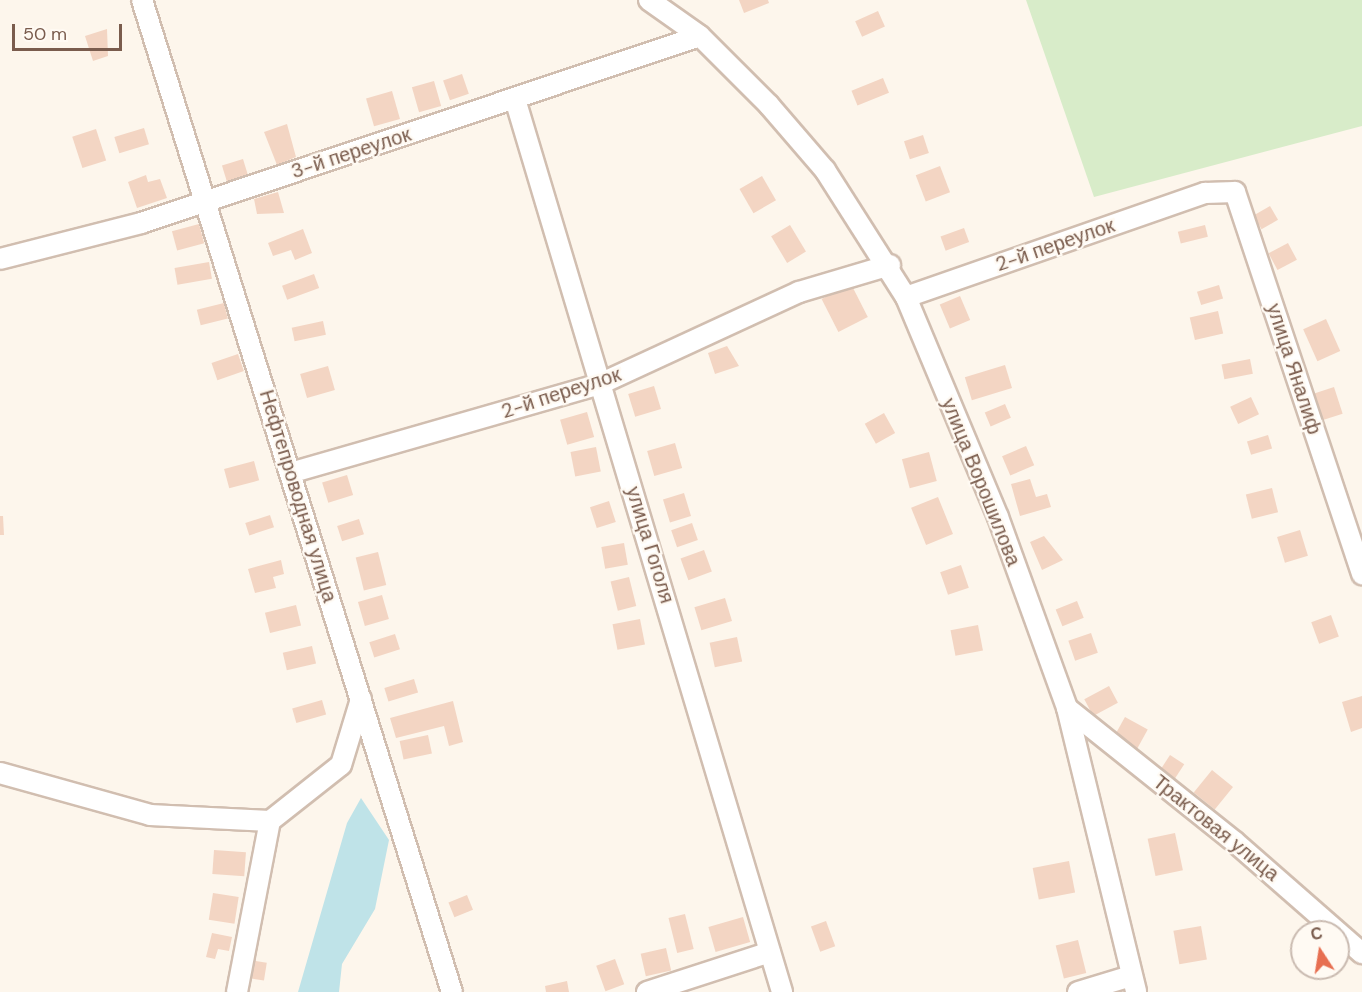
<!DOCTYPE html>
<meta charset="utf-8">
<style>
body{margin:0}
#map{position:relative;width:1362px;height:992px;overflow:hidden;background:#fdf6ec;font-family:"DM Sans",sans-serif}
div>[style]{position:absolute}
.green>*{inset:0;background:#d8ecc9}
.water>*{inset:0;background:#bfe3e8}
.building>*{inset:0;background:#f3d5c3;transform-origin:0 0}
.roads{filter:drop-shadow(2px 0 #d1beb0) drop-shadow(-2px 0 #d1beb0) drop-shadow(0 2px #d1beb0) drop-shadow(0 -2px #d1beb0)}
.minor>*{height:20px;margin:-10px;padding:0 10px;transform-origin:10px;border-radius:10px;background:#fff}
span{translate:-50% -50%;white-space:nowrap;text-align:center;line-height:1.15;-webkit-text-stroke:4.5px #fffaf3;paint-order:stroke}
.street-label{font-size:20px;color:#7a5c4d}
.north{position:absolute;left:1290px;top:920px;width:60px;height:60px;box-sizing:border-box;background:#fffaf3;border:2px solid #cabbb1;border-radius:50%;rotate:348deg;font-size:16px;font-weight:700;line-height:24px;text-align:center;color:#7a5c4d}
.north::after{content:'';display:block;margin:auto;width:21px;height:27px;background:#e76f51;clip-path:polygon(50% 0,100% 100%,50% 72%,0 100%)}
.scale{position:absolute;left:12px;top:24px;width:110px;height:27px;box-sizing:border-box;border:3px solid #7a5c4d;border-top:0;padding-left:8px;font-size:18px;line-height:21px;white-space:nowrap;color:#7a5c4d;-webkit-text-stroke:4px #fffaf3;paint-order:stroke}
</style>
<div id="map">
<div class="green">
<div style="clip-path:polygon(1026px 0,1362px 0,1362px 126px,1094px 197px)"></div>
</div>
<div class="water">
<div style="clip-path:polygon(361px 798px,389px 840px,375px 909px,342px 964px,339px 992px,298px 992px,347px 823px)"></div>
</div>
<div class="building">
<div style="clip-path:polygon(739px 0,768px 0,769px 3px,744px 13px)"></div>
<div style="left:878px;top:11px;width:17px;height:25px;rotate:66deg"></div>
<div style="clip-path:polygon(107px 29px,108px 56px,93px 61px,85px 36px)"></div>
<div style="left:462px;top:74px;width:21px;height:20px;rotate:71deg"></div>
<div style="left:883px;top:78px;width:16px;height:34px;rotate:68deg"></div>
<div style="left:434px;top:81px;width:26px;height:23px;rotate:74deg"></div>
<div style="left:392px;top:91px;width:29px;height:27px;rotate:74deg"></div>
<div style="clip-path:polygon(287px 124px,296px 157px,277px 165px,264px 132px)"></div>
<div style="left:144px;top:128px;width:17px;height:31px;rotate:73deg"></div>
<div style="left:96px;top:129px;width:33px;height:25px;rotate:72deg"></div>
<div style="left:923px;top:135px;width:19px;height:20px;rotate:72deg"></div>
<div style="left:243px;top:159px;width:17px;height:22px;rotate:73deg"></div>
<div style="left:940px;top:166px;width:28px;height:26px;rotate:69deg"></div>
<div style="clip-path:polygon(146px 175px,148px 182px,160px 179px,167px 198px,137px 208px,128px 182px)"></div>
<div style="left:762px;top:176px;width:28px;height:26px;rotate:60deg"></div>
<div style="clip-path:polygon(278px 192px,284px 213px,257px 214px,254px 199px)"></div>
<div style="left:1270px;top:206px;width:16px;height:19px;rotate:60deg"></div>
<div style="left:199px;top:224px;width:20px;height:28px;rotate:75deg"></div>
<div style="left:790px;top:225px;width:31px;height:22px;rotate:59deg"></div>
<div style="left:1205px;top:225px;width:12px;height:28px;rotate:76deg"></div>
<div style="left:964px;top:228px;width:15px;height:25px;rotate:70deg"></div>
<div style="clip-path:polygon(303px 229px,312px 253px,295px 260px,291px 250px,273px 256px,268px 243px)"></div>
<div style="left:1288px;top:243px;width:19px;height:22px;rotate:62deg"></div>
<div style="left:209px;top:262px;width:17px;height:35px;rotate:80deg"></div>
<div style="left:314px;top:274px;width:15px;height:34px;rotate:70deg"></div>
<div style="left:851px;top:284px;width:37px;height:33px;rotate:63deg"></div>
<div style="left:1219px;top:285px;width:14px;height:23px;rotate:73deg"></div>
<div style="left:960px;top:296px;width:26px;height:22px;rotate:67deg"></div>
<div style="left:224px;top:303px;width:16px;height:28px;rotate:76deg"></div>
<div style="left:1218px;top:311px;width:23px;height:29px;rotate:77deg"></div>
<div style="left:1326px;top:319px;width:35px;height:25px;rotate:66deg"></div>
<div style="left:323px;top:321px;width:14px;height:32px;rotate:78deg"></div>
<div style="clip-path:polygon(727px 346px,739px 366px,715px 374px,708px 353px)"></div>
<div style="left:238px;top:354px;width:18px;height:28px;rotate:71deg"></div>
<div style="left:1250px;top:359px;width:15px;height:29px;rotate:79deg"></div>
<div style="left:1005px;top:365px;width:24px;height:42px;rotate:73deg"></div>
<div style="left:328px;top:366px;width:25px;height:29px;rotate:74deg"></div>
<div style="left:654px;top:386px;width:24px;height:27px;rotate:73deg"></div>
<div style="left:1334px;top:387px;width:28px;height:24px;rotate:72deg"></div>
<div style="left:1251px;top:397px;width:19px;height:23px;rotate:65deg"></div>
<div style="left:1005px;top:404px;width:15px;height:22px;rotate:67deg"></div>
<div style="left:587px;top:412px;width:26px;height:28px;rotate:74deg"></div>
<div style="left:884px;top:413px;width:23px;height:22px;rotate:61deg"></div>
<div style="left:1268px;top:435px;width:14px;height:22px;rotate:73deg"></div>
<div style="left:675px;top:443px;width:26px;height:29px;rotate:74deg"></div>
<div style="left:1026px;top:446px;width:21px;height:26px;rotate:67deg"></div>
<div style="left:596px;top:447px;width:25px;height:26px;rotate:79deg"></div>
<div style="left:929px;top:452px;width:30px;height:28px;rotate:75deg"></div>
<div style="left:254px;top:461px;width:20px;height:31px;rotate:75deg"></div>
<div style="left:347px;top:475px;width:21px;height:26px;rotate:73deg"></div>
<div style="clip-path:polygon(1030px 479px,1036px 497px,1047px 494px,1051px 507px,1020px 516px,1011px 484px)"></div>
<div style="left:1272px;top:488px;width:25px;height:27px;rotate:76deg"></div>
<div style="left:684px;top:493px;width:24px;height:22px;rotate:73deg"></div>
<div style="left:938px;top:497px;width:40px;height:29px;rotate:68deg"></div>
<div style="left:609px;top:501px;width:22px;height:20px;rotate:72deg"></div>
<div style="left:270px;top:515px;width:13px;height:26px;rotate:72deg"></div>
<div style="clip-path:polygon(0 516px,3px 516px,4px 535px,0 535px)"></div>
<div style="left:359px;top:519px;width:16px;height:23px;rotate:72deg"></div>
<div style="left:692px;top:523px;width:18px;height:22px;rotate:71deg"></div>
<div style="left:1300px;top:530px;width:27px;height:24px;rotate:73deg"></div>
<div style="clip-path:polygon(1044px 536px,1063px 560px,1042px 570px,1030px 542px)"></div>
<div style="left:624px;top:543px;width:22px;height:23px;rotate:80deg"></div>
<div style="left:704px;top:550px;width:23px;height:25px;rotate:70deg"></div>
<div style="left:378px;top:552px;width:34px;height:23px;rotate:76deg"></div>
<div style="clip-path:polygon(281px 560px,284px 574px,273px 577px,276px 588px,255px 593px,248px 569px)"></div>
<div style="left:961px;top:565px;width:24px;height:22px;rotate:71deg"></div>
<div style="left:629px;top:577px;width:30px;height:19px;rotate:76deg"></div>
<div style="left:382px;top:595px;width:25px;height:25px;rotate:74deg"></div>
<div style="left:725px;top:598px;width:24px;height:32px;rotate:73deg"></div>
<div style="left:1077px;top:601px;width:18px;height:23px;rotate:68deg"></div>
<div style="left:296px;top:605px;width:21px;height:32px;rotate:76deg"></div>
<div style="left:1331px;top:615px;width:23px;height:21px;rotate:70deg"></div>
<div style="left:640px;top:619px;width:26px;height:28px;rotate:79deg"></div>
<div style="left:978px;top:625px;width:26px;height:28px;rotate:79deg"></div>
<div style="left:1091px;top:633px;width:21px;height:24px;rotate:71deg"></div>
<div style="left:395px;top:634px;width:16px;height:27px;rotate:72deg"></div>
<div style="left:737px;top:637px;width:25px;height:28px;rotate:78deg"></div>
<div style="left:312px;top:646px;width:18px;height:30px;rotate:77deg"></div>
<div style="left:414px;top:679px;width:14px;height:31px;rotate:73deg"></div>
<div style="left:1109px;top:686px;width:19px;height:28px;rotate:62deg"></div>
<div style="clip-path:polygon(1362px 696px,1362px 728px,1351px 732px,1342px 702px)"></div>
<div style="left:322px;top:700px;width:15px;height:31px;rotate:74deg"></div>
<div style="clip-path:polygon(453px 701px,463px 742px,449px 746px,444px 726px,396px 738px,390px 718px)"></div>
<div style="left:1125px;top:717px;width:26px;height:23px;rotate:29deg"></div>
<div style="left:428px;top:735px;width:19px;height:29px;rotate:78deg"></div>
<div style="left:1170px;top:755px;width:17px;height:18px;rotate:33deg"></div>
<div style="left:1212px;top:770px;width:27px;height:29px;rotate:39deg"></div>
<div style="left:1175px;top:833px;width:38px;height:28px;rotate:78deg"></div>
<div style="left:214px;top:850px;width:32px;height:24px;rotate:4deg"></div>
<div style="left:1069px;top:861px;width:32px;height:37px;rotate:79deg"></div>
<div style="left:213px;top:893px;width:26px;height:27px;rotate:9deg"></div>
<div style="left:467px;top:895px;width:16px;height:20px;rotate:68deg"></div>
<div style="left:685px;top:914px;width:36px;height:17px;rotate:76deg"></div>
<div style="left:743px;top:917px;width:26px;height:36px;rotate:74deg"></div>
<div style="left:826px;top:921px;width:27px;height:16px;rotate:70deg"></div>
<div style="left:1201px;top:926px;width:34px;height:28px;rotate:80deg"></div>
<div style="clip-path:polygon(212px 933px,232px 937px,229px 951px,218px 949px,215px 959px,206px 957px)"></div>
<div style="left:1078px;top:940px;width:34px;height:23px;rotate:76deg"></div>
<div style="left:666px;top:948px;width:23px;height:26px;rotate:77deg"></div>
<div style="left:615px;top:959px;width:27px;height:20px;rotate:70deg"></div>
<div style="left:249px;top:960px;width:18px;height:18px;rotate:9deg"></div>
<div style="clip-path:polygon(567px 981px,569px 992px,546px 992px,545px 986px)"></div>
</div>
<div class="roads">
<div class="minor">
<div style="left:142px;top:0;width:1039px;rotate:72.65deg"></div>
<div style="left:649px;top:0;width:62px;rotate:35.2deg"></div>
<div style="left:700px;top:36px;width:98px;rotate:45deg"></div>
<div style="left:769px;top:105px;width:86px;rotate:49.3deg"></div>
<div style="left:825px;top:170px;width:151px;rotate:57.5deg"></div>
<div style="left:906px;top:297px;width:238px;rotate:67.3deg"></div>
<div style="left:998px;top:517px;width:203px;rotate:70.1deg"></div>
<div style="left:1067px;top:708px;width:292px;rotate:76.3deg"></div>
<div style="left:515px;top:99px;width:932px;rotate:73.35deg"></div>
<div style="left:0;top:259px;width:146px;rotate:-14.3deg"></div>
<div style="left:141px;top:223px;width:589px;rotate:-18.5deg"></div>
<div style="left:906px;top:297px;width:317px;rotate:-19.2deg"></div>
<div style="left:1205px;top:193px;width:30px;rotate:-2deg"></div>
<div style="left:1235px;top:192px;width:403px;rotate:71.6deg"></div>
<div style="left:290px;top:473px;width:323px;rotate:-16deg"></div>
<div style="left:600px;top:384px;width:219px;rotate:-24.8deg"></div>
<div style="left:799px;top:292px;width:95px;rotate:-16.5deg"></div>
<div style="left:1067px;top:708px;width:215px;rotate:38.6deg"></div>
<div style="left:1235px;top:842px;width:169px;rotate:41.2deg"></div>
<div style="left:0;top:773px;width:156px;rotate:15.6deg"></div>
<div style="left:150px;top:815px;width:120px;rotate:2.9deg"></div>
<div style="left:237px;top:992px;width:174px;rotate:-79.1deg"></div>
<div style="left:270px;top:821px;width:90px;rotate:-38.3deg"></div>
<div style="left:341px;top:765px;width:69px;rotate:-73.1deg"></div>
<div style="left:647px;top:992px;width:129px;rotate:-18deg"></div>
<div style="left:1078px;top:992px;width:55px;rotate:-16.8deg"></div>
</div>
</div>
<div class="street-label">
<span style="left:351px;top:153px;rotate:-18deg">3-й переулок</span>
<span style="left:1055px;top:245px;rotate:-19deg">2-й переулок</span>
<span style="left:1294px;top:369px;rotate:72deg">улица Яналиф</span>
<span style="left:561px;top:393px;rotate:-18deg">2-й переулок</span>
<span style="left:981px;top:482px;rotate:68deg">улица Ворошилова</span>
<span style="left:298px;top:496px;rotate:73deg">Нефтепроводная улица</span>
<span style="left:650px;top:545px;rotate:73deg">улица Гоголя</span>
<span style="left:1216px;top:828px;rotate:39deg">Трактовая улица</span>
</div>
<div class="north">С</div>
<div class="scale">50 m</div>
</div>
